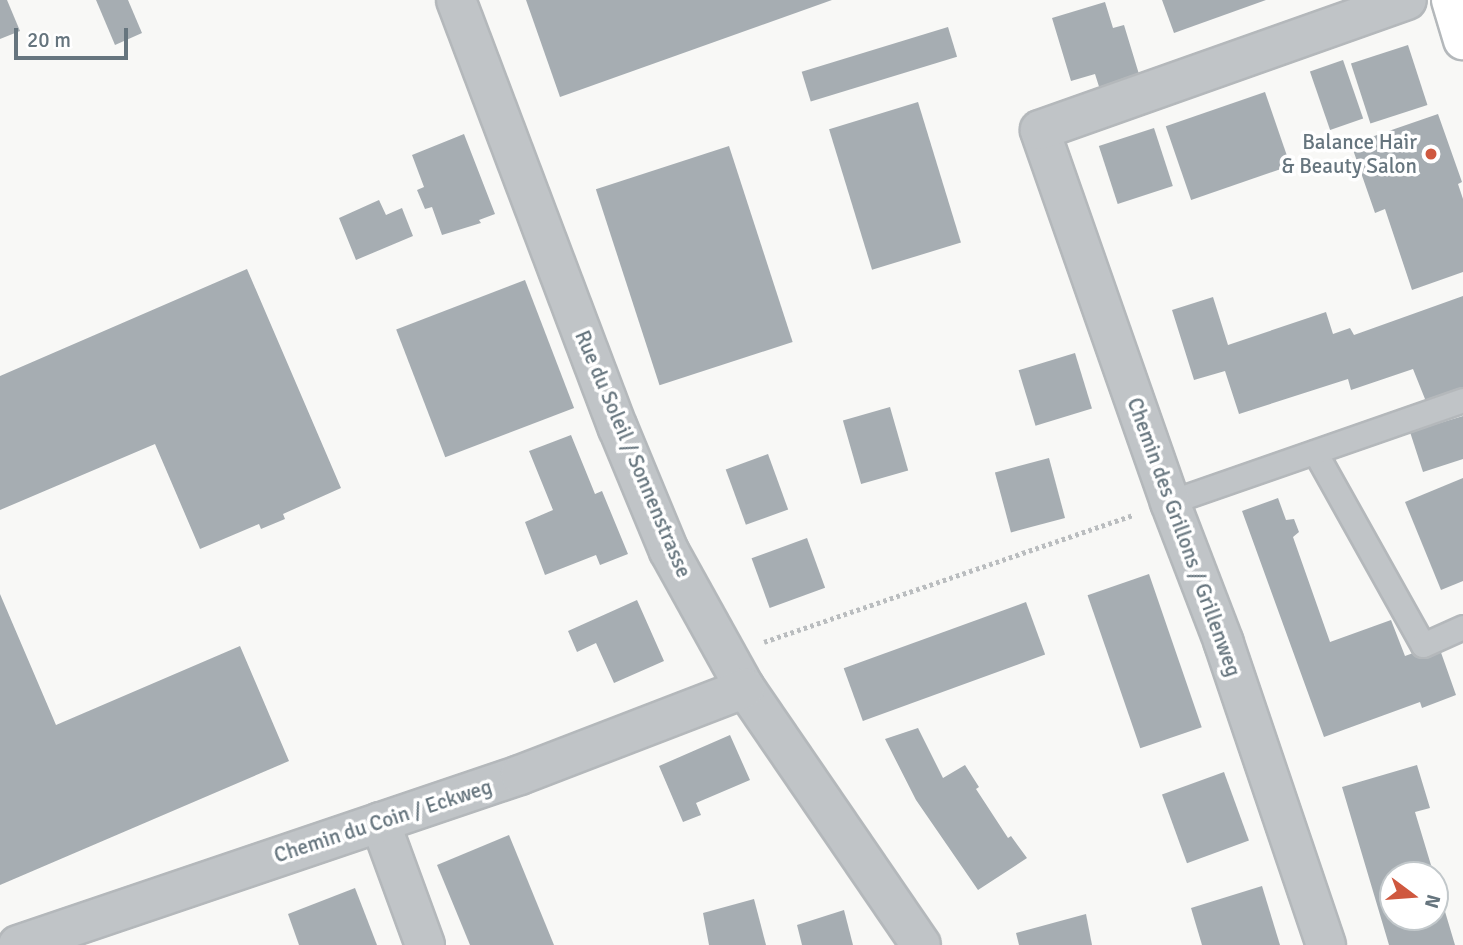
<!DOCTYPE html>
<style>
body{margin:0}
#map{position:relative;width:1463px;height:945px;overflow:hidden;background:#f8f8f6;font-family:Signika,sans-serif}
div>[style]{position:absolute}
.building>*{inset:0;background:#a6adb2;transform-origin:0 0}
.path>*{height:4.5px;margin-top:-2.25px;transform-origin:0;background:repeating-linear-gradient(90deg,#babdbf 0 3.5px,transparent 0 7px)}
.roads{filter:drop-shadow(2px 0 #b4b8bb) drop-shadow(-2px 0 #b4b8bb) drop-shadow(0 2px #b4b8bb) drop-shadow(0 -2px #b4b8bb)}
.service>*{height:23px;margin:-11.5px;padding:0 11.5px;transform-origin:11.5px;border-radius:11.5px;background:#c0c4c7}
.minor>*{height:38px;margin:-19px;padding:0 19px;transform-origin:19px;border-radius:19px;background:#c0c4c7}
.primary>*{height:38px;margin:-19px;padding:0 19px;transform-origin:19px;border-radius:19px;background:#fff}
.dots>*{width:19px;height:19px;translate:-50% -50%;box-sizing:border-box;border:4px solid #fff;border-radius:50%}
span{translate:-50% -50%;white-space:nowrap;text-align:center;line-height:1.15;-webkit-text-stroke:7px #fff;paint-order:stroke}
.poi-label{font-size:21px;color:#66757e}
.right{translate:-100% -50%;text-align:right}
.street-label{font-size:21px;color:#66757e}
.north{position:absolute;left:1379px;top:861px;width:70px;height:70px;box-sizing:border-box;background:#fff;border:2px solid #c2c8cb;border-radius:50%;rotate:106deg;font-size:19px;font-weight:700;line-height:28px;text-align:center;color:#66757e}
.north::after{content:'';display:block;margin:auto;width:24px;height:32px;background:#cf583f;clip-path:polygon(50% 0,100% 100%,50% 72%,0 100%)}
.scale{position:absolute;left:14px;top:28px;width:114px;height:32px;box-sizing:border-box;border:4px solid #66757e;border-top:0;padding-left:9px;font-size:21px;line-height:24px;white-space:nowrap;color:#66757e;-webkit-text-stroke:5px #fff;paint-order:stroke}
</style>
<div id="map">
<div class="building">
<div style="clip-path:polygon(0 0,7px 0,20px 31px,0 39px)"></div>
<div style="clip-path:polygon(96px 0,128px 0,142px 33px,115px 45px)"></div>
<div style="clip-path:polygon(526px 0,832px 0,560px 97px)"></div>
<div style="clip-path:polygon(1162px 0,1266px 0,1174px 33px)"></div>
<div style="clip-path:polygon(1105px 2px,1113px 28px,1124px 25px,1142px 84px,1102px 96px,1095px 74px,1071px 81px,1052px 18px)"></div>
<div style="left:948px;top:27px;width:31px;height:153px;rotate:73deg"></div>
<div style="left:1408px;top:45px;width:63px;height:60px;rotate:72deg"></div>
<div style="left:1343px;top:60px;width:62px;height:35px;rotate:71deg"></div>
<div style="left:1265px;top:92px;width:78px;height:105px;rotate:71deg"></div>
<div style="left:918px;top:102px;width:147px;height:93px;rotate:73deg"></div>
<div style="clip-path:polygon(1438px 114px,1462px 182px,1458px 184px,1463px 199px,1463px 272px,1412px 290px,1385px 209px,1375px 213px,1351px 144px)"></div>
<div style="left:1154px;top:128px;width:61px;height:58px;rotate:72deg"></div>
<div style="clip-path:polygon(464px 134px,495px 214px,479px 220px,481px 223px,442px 235px,432px 207px,425px 209px,417px 190px,424px 187px,412px 155px)"></div>
<div style="left:729px;top:146px;width:206px;height:140px;rotate:72deg"></div>
<div style="clip-path:polygon(379px 200px,386px 215px,402px 208px,413px 236px,356px 260px,339px 218px)"></div>
<div style="clip-path:polygon(247px 269px,341px 488px,283px 514px,285px 519px,261px 529px,259px 524px,200px 549px,155px 444px,0 510px,0 376px)"></div>
<div style="left:525px;top:280px;width:137px;height:138px;rotate:69deg"></div>
<div style="clip-path:polygon(1463px 296px,1463px 392px,1427px 404px,1413px 369px,1351px 390px,1348px 379px,1239px 414px,1225px 371px,1194px 380px,1172px 310px,1213px 297px,1228px 345px,1326px 312px,1333px 334px,1350px 328px,1354px 335px)"></div>
<div style="left:1075px;top:353px;width:58px;height:59px;rotate:73deg"></div>
<div style="left:890px;top:407px;width:66px;height:49px;rotate:74deg"></div>
<div style="clip-path:polygon(1463px 416px,1463px 459px,1423px 472px,1410px 432px)"></div>
<div style="clip-path:polygon(571px 435px,595px 494px,602px 491px,628px 554px,600px 565px,596px 555px,545px 575px,525px 522px,553px 510px,529px 451px)"></div>
<div style="left:768px;top:454px;width:59px;height:45px;rotate:70deg"></div>
<div style="left:1049px;top:458px;width:62px;height:56px;rotate:75deg"></div>
<div style="clip-path:polygon(1463px 478px,1463px 581px,1441px 590px,1405px 502px)"></div>
<div style="clip-path:polygon(1278px 498px,1286px 520px,1294px 519px,1299px 532px,1293px 537px,1330px 642px,1391px 620px,1405px 656px,1438px 644px,1456px 695px,1422px 708px,1420px 702px,1324px 737px,1242px 511px)"></div>
<div style="left:807px;top:538px;width:53px;height:59px;rotate:70deg"></div>
<div style="left:1149px;top:574px;width:162px;height:65px;rotate:71deg"></div>
<div style="clip-path:polygon(0 594px,56px 725px,240px 646px,289px 761px,0 885px)"></div>
<div style="clip-path:polygon(637px 600px,664px 661px,614px 683px,596px 643px,577px 652px,568px 631px)"></div>
<div style="left:1026px;top:602px;width:56px;height:194px;rotate:70deg"></div>
<div style="clip-path:polygon(918px 728px,943px 778px,965px 765px,979px 787px,976px 789px,1008px 838px,1011px 836px,1027px 858px,978px 890px,916px 800px,885px 739px)"></div>
<div style="clip-path:polygon(730px 735px,750px 780px,696px 803px,701px 815px,683px 822px,659px 766px)"></div>
<div style="clip-path:polygon(1417px 765px,1430px 808px,1415px 812px,1434px 875px,1393px 875px,1393px 917px,1435px 917px,1435px 878px,1455px 945px,1389px 945px,1342px 787px)"></div>
<div style="left:1224px;top:772px;width:73px;height:66px;rotate:70deg"></div>
<div style="clip-path:polygon(509px 835px,554px 945px,470px 945px,437px 865px)"></div>
<div style="clip-path:polygon(1262px 886px,1280px 945px,1202px 945px,1191px 908px)"></div>
<div style="clip-path:polygon(355px 888px,377px 945px,299px 945px,288px 914px)"></div>
<div style="clip-path:polygon(754px 899px,766px 945px,709px 945px,703px 913px)"></div>
<div style="clip-path:polygon(844px 910px,853px 945px,802px 945px,797px 925px)"></div>
<div style="clip-path:polygon(1086px 914px,1092px 945px,1019px 945px,1016px 933px)"></div>
</div>
<div class="path">
<div style="left:764px;top:642px;width:390px;rotate:-19deg"></div>
</div>
<div class="roads">
<div class="service">
<div style="left:1315px;top:452px;width:221px;rotate:60.8deg"></div>
<div style="left:1423px;top:645px;width:44px;rotate:-24.2deg"></div>
<div style="left:1170px;top:502px;width:310px;rotate:-19.2deg"></div>
</div>
<div class="minor">
<div style="left:456px;top:0;width:458px;rotate:69.3deg"></div>
<div style="left:618px;top:428px;width:133px;rotate:67.5deg"></div>
<div style="left:669px;top:551px;width:157px;rotate:61deg"></div>
<div style="left:745px;top:688px;width:311px;rotate:55.6deg"></div>
<div style="left:380px;top:822px;width:131px;rotate:69.9deg"></div>
<div style="left:18px;top:945px;width:530px;rotate:-18.71deg"></div>
<div style="left:520px;top:775px;width:241px;rotate:-21.1deg"></div>
<div style="left:1326px;top:945px;width:319px;rotate:-108.7deg"></div>
<div style="left:1224px;top:643px;width:151px;rotate:-111deg"></div>
<div style="left:1170px;top:502px;width:394px;rotate:-109.3deg"></div>
<div style="left:1040px;top:130px;width:389px;rotate:-19.5deg"></div>
</div>
<div class="primary">
<div style="left:1451px;top:0;width:42px;rotate:73.3deg"></div>
</div>
</div>
<div class="dots">
<div style="left:1431px;top:154px;background:#cf583f"></div>
</div>
<div class="poi-label">
<span class="right" style="left:1417px;top:154px">Balance Hair<br>&amp; Beauty Salon</span>
</div>
<div class="street-label">
<span style="left:633px;top:454px;rotate:67deg">Rue du Soleil / Sonnenstrasse</span>
<span style="left:1184px;top:537px;rotate:70deg">Chemin des Grillons / Grillenweg</span>
<span style="left:383px;top:821px;rotate:-18deg">Chemin du Coin / Eckweg</span>
</div>
<div class="north">N</div>
<div class="scale">20 m</div>
</div>
